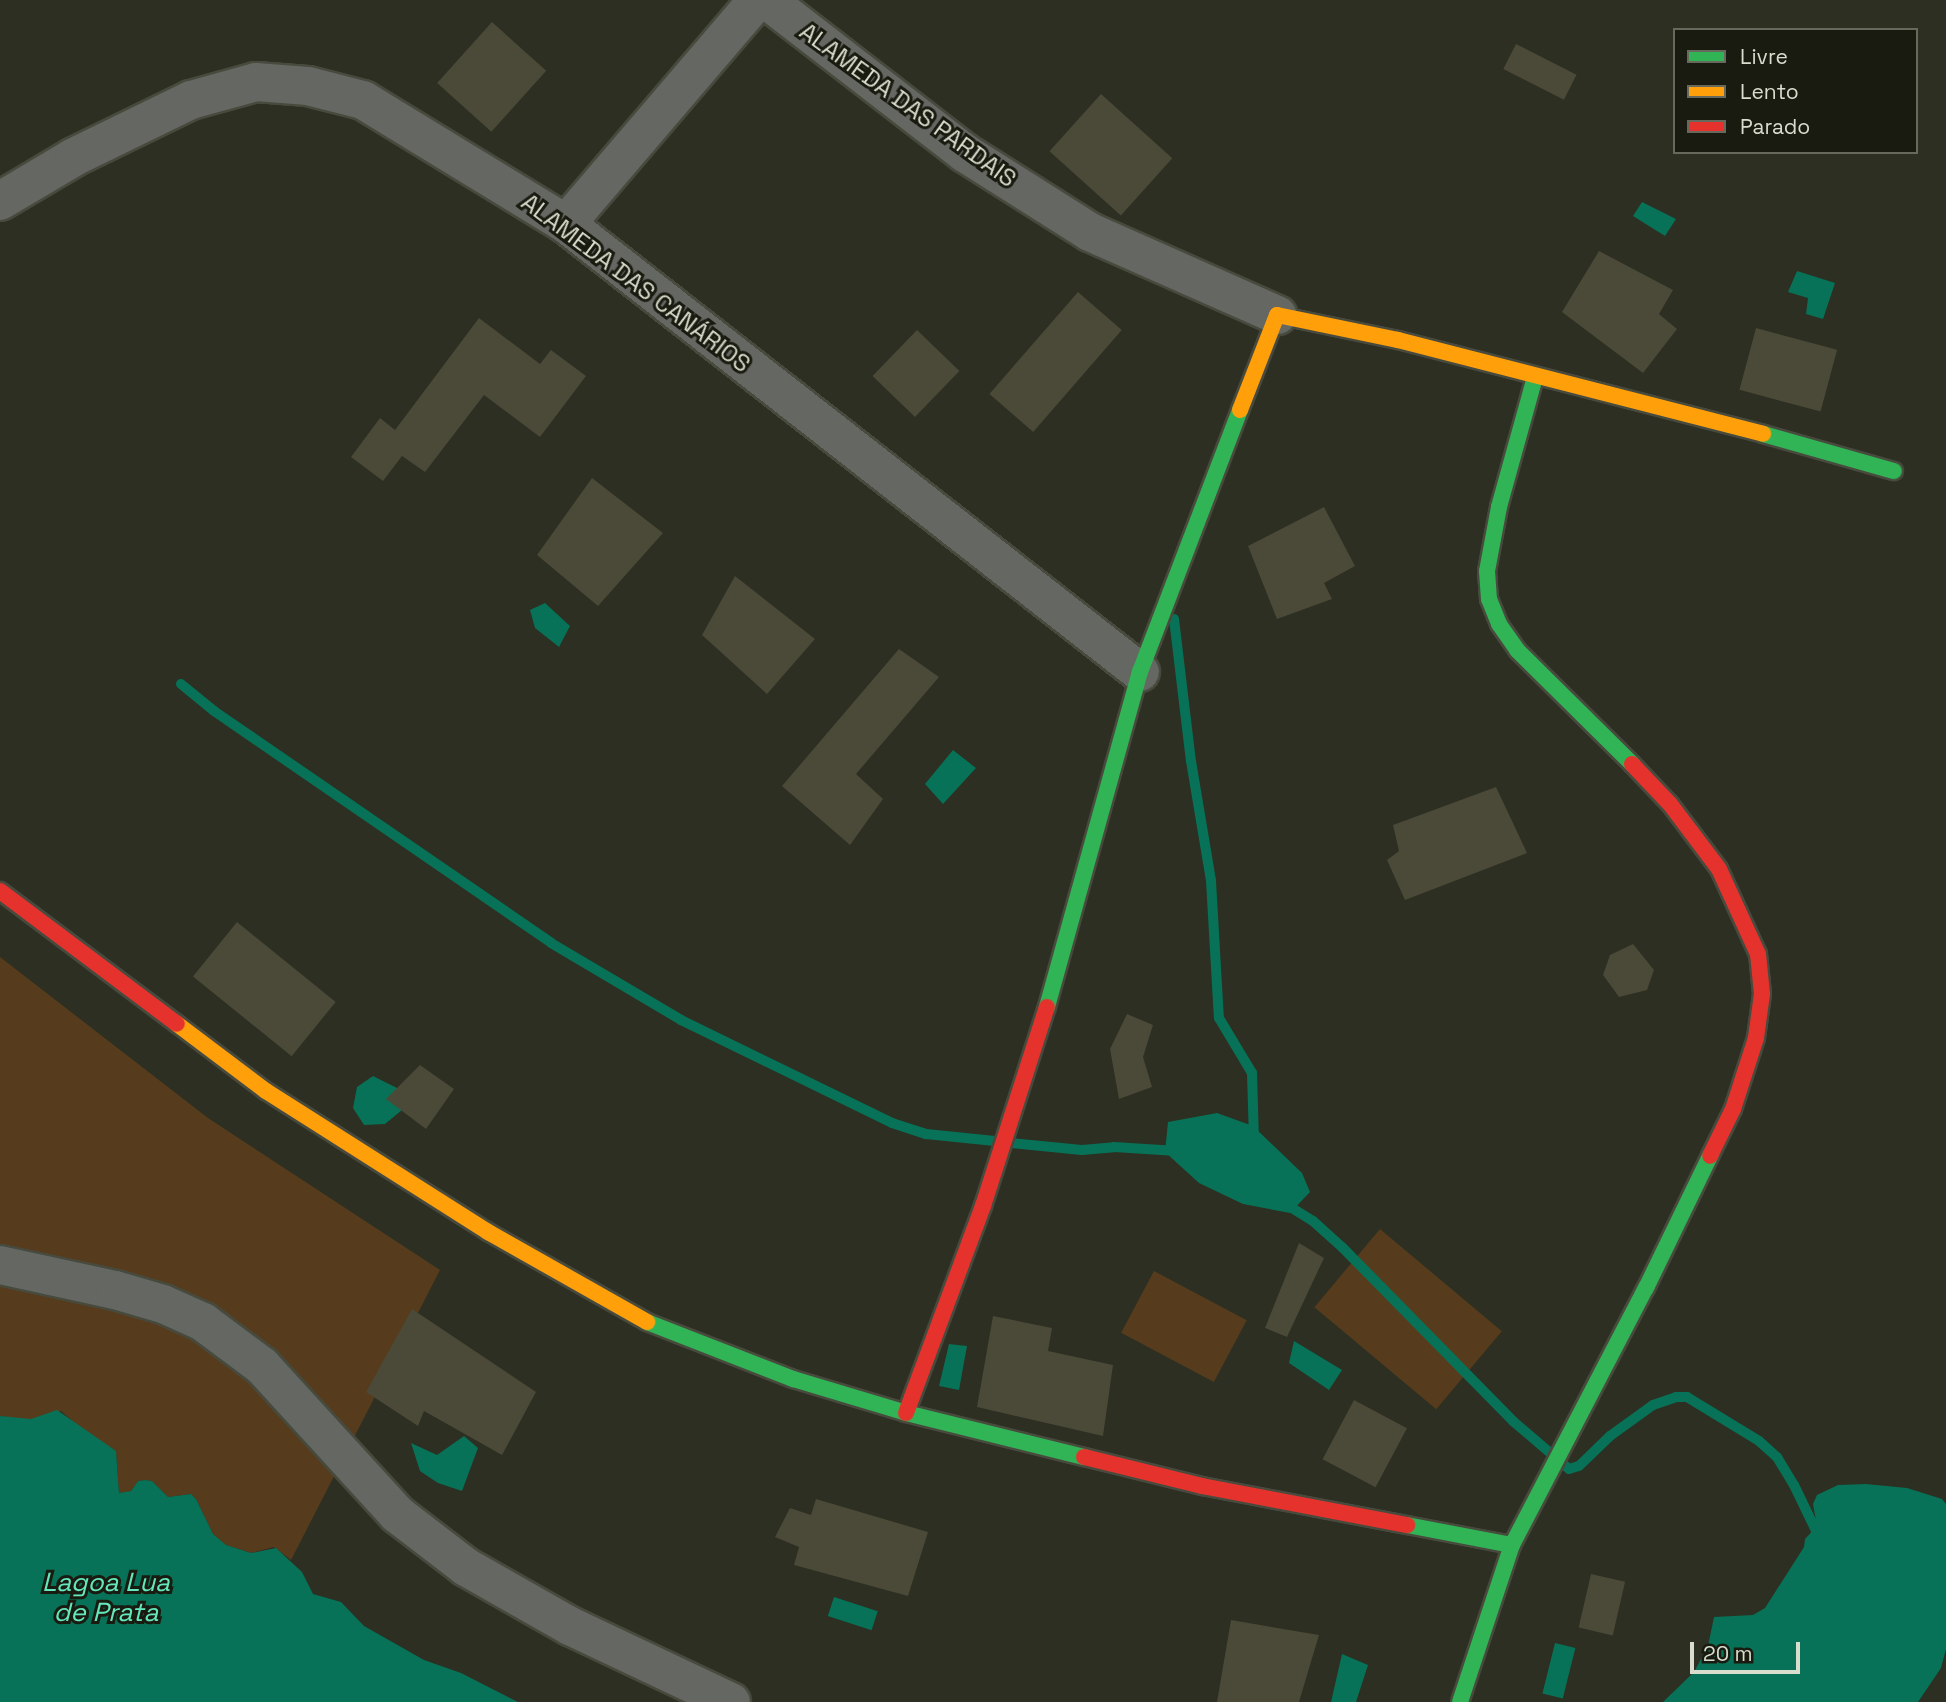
<!DOCTYPE html>
<meta charset="utf-8">
<style>
body{margin:0}
#map{position:relative;width:1946px;height:1702px;overflow:hidden;background:#2c2f21;font-family:"Space Grotesk",sans-serif}
div>[style]{position:absolute}
.green>*{inset:0;background:#563c1d;transform-origin:0 0}
.water>*{inset:0;background:#077257;transform-origin:0 0}
.stream>*{height:10px;margin:-5px;padding:0 5px;transform-origin:5px;border-radius:5px;background:#077257}
.building>*{inset:0;background:#4b4937;transform-origin:0 0}
.roads{filter:drop-shadow(2px 0 #474a3d) drop-shadow(-2px 0 #474a3d) drop-shadow(0 2px #474a3d) drop-shadow(0 -2px #474a3d)}
.street>*{height:38px;margin:-19px;padding:0 19px;transform-origin:19px;border-radius:19px;background:#646762}
.fast>*{height:16px;margin:-8px;padding:0 8px;transform-origin:8px;border-radius:8px;background:#30b455}
.slow>*{height:16px;margin:-8px;padding:0 8px;transform-origin:8px;border-radius:8px;background:#ff9f0a}
.jam>*{height:16px;margin:-8px;padding:0 8px;transform-origin:8px;border-radius:8px;background:#e5322d}
span{translate:-50% -50%;white-space:nowrap;text-align:center;line-height:1.15;-webkit-text-stroke:6px #191b10;paint-order:stroke}
.street-label{font-size:24px;color:#d9ddcd}
.water-label{font-size:26px;color:#64e7bd;font-style:italic}
.legend{position:absolute;left:1673px;top:28px;width:245px;height:126px;box-sizing:border-box;background:#191b10;border:2px solid #66695c;margin:0;padding:9px 12px;list-style:none;font-size:21px;color:#d9ddcd}
.legend li{display:flex;align-items:center;gap:14px;height:35px}
.legend b{width:35px;border:2px solid #66695c}
.scale{position:absolute;left:1690px;top:1642px;width:110px;height:32px;box-sizing:border-box;border:4px solid #d9ddcd;border-top:0;padding-left:9px;font-size:21px;line-height:24px;white-space:nowrap;color:#d9ddcd;-webkit-text-stroke:5px #191b10;paint-order:stroke}
</style>
<div id="map">
<div class="green">
<div style="clip-path:polygon(0 957px,208px 1118px,440px 1270px,291px 1560px,274px 1547px,251px 1553px,226px 1545px,213px 1534px,196px 1499px,191px 1494px,168px 1497px,152px 1481px,145px 1480px,138px 1481px,131px 1491px,119px 1493px,116px 1451px,85px 1432px,61px 1411px,31px 1420px,0 1416px)"></div>
<div style="left:1380px;top:1229px;width:159px;height:102px;rotate:40deg"></div>
<div style="left:1154px;top:1271px;width:105px;height:70px;rotate:28deg"></div>
</div>
<div class="water">
<div style="clip-path:polygon(1642px 202px,1676px 219px,1665px 236px,1633px 216px)"></div>
<div style="clip-path:polygon(1797px 271px,1835px 283px,1823px 319px,1806px 314px,1808px 298px,1788px 292px)"></div>
<div style="clip-path:polygon(545px 603px,570px 626px,559px 647px,535px 628px,530px 610px)"></div>
<div style="clip-path:polygon(953px 750px,976px 768px,943px 804px,925px 784px)"></div>
<div style="clip-path:polygon(373px 1076px,397px 1088px,402px 1110px,385px 1124px,364px 1125px,353px 1108px,357px 1087px)"></div>
<div style="clip-path:polygon(1217px 1113px,1253px 1126px,1302px 1173px,1310px 1192px,1290px 1213px,1243px 1204px,1199px 1183px,1165px 1152px,1168px 1122px)"></div>
<div style="clip-path:polygon(1294px 1341px,1342px 1370px,1329px 1390px,1289px 1363px)"></div>
<div style="clip-path:polygon(949px 1344px,967px 1346px,959px 1390px,939px 1386px)"></div>
<div style="clip-path:polygon(57px 1410px,116px 1451px,119px 1493px,131px 1491px,138px 1481px,145px 1480px,152px 1481px,168px 1497px,191px 1494px,196px 1499px,213px 1534px,226px 1545px,251px 1553px,276px 1548px,302px 1572px,313px 1594px,341px 1602px,364px 1626px,424px 1660px,461px 1673px,518px 1702px,0 1702px,0 1416px,31px 1419px)"></div>
<div style="clip-path:polygon(464px 1436px,478px 1448px,462px 1491px,438px 1483px,420px 1471px,411px 1443px,437px 1455px)"></div>
<div style="clip-path:polygon(1866px 1484px,1907px 1488px,1942px 1499px,1946px 1504px,1946px 1649px,1941px 1668px,1918px 1702px,1663px 1702px,1694px 1672px,1708px 1646px,1714px 1617px,1753px 1615px,1765px 1608px,1804px 1547px,1805px 1539px,1817px 1526px,1813px 1504px,1817px 1495px,1838px 1485px)"></div>
<div style="left:834px;top:1597px;width:46px;height:20px;rotate:18deg"></div>
<div style="left:1555px;top:1643px;width:21px;height:52px;rotate:14deg"></div>
<div style="clip-path:polygon(1342px 1654px,1368px 1665px,1356px 1702px,1331px 1702px)"></div>
</div>
<div class="stream">
<div style="left:1174px;top:619px;width:143px;rotate:83.2deg"></div>
<div style="left:1191px;top:761px;width:122px;rotate:80.5deg"></div>
<div style="left:1211px;top:881px;width:137px;rotate:86.7deg"></div>
<div style="left:1219px;top:1018px;width:64px;rotate:59deg"></div>
<div style="left:1252px;top:1073px;width:67px;rotate:88.3deg"></div>
<div style="left:181px;top:684px;width:43px;rotate:39.3deg"></div>
<div style="left:214px;top:711px;width:409px;rotate:34.5deg"></div>
<div style="left:551px;top:943px;width:151px;rotate:30.6deg"></div>
<div style="left:681px;top:1020px;width:235px;rotate:26deg"></div>
<div style="left:892px;top:1123px;width:36px;rotate:18deg"></div>
<div style="left:926px;top:1134px;width:69px;rotate:5.8deg"></div>
<div style="left:1011px;top:1143px;width:71px;rotate:5.6deg"></div>
<div style="left:1082px;top:1150px;width:32px;rotate:-5deg"></div>
<div style="left:1114px;top:1147px;width:63px;rotate:3.6deg"></div>
<div style="left:1284px;top:1203px;width:34px;rotate:32deg"></div>
<div style="left:1313px;top:1221px;width:39px;rotate:42deg"></div>
<div style="left:1342px;top:1247px;width:245px;rotate:45.5deg"></div>
<div style="left:1514px;top:1422px;width:72px;rotate:40.5deg"></div>
<div style="left:1569px;top:1469px;width:10px;rotate:-17deg"></div>
<div style="left:1579px;top:1466px;width:43px;rotate:-44.1deg"></div>
<div style="left:1610px;top:1436px;width:53px;rotate:-35.8deg"></div>
<div style="left:1653px;top:1405px;width:24px;rotate:-19deg"></div>
<div style="left:1676px;top:1397px;width:11px"></div>
<div style="left:1687px;top:1397px;width:84px;rotate:31.4deg"></div>
<div style="left:1759px;top:1441px;width:24px;rotate:42deg"></div>
<div style="left:1777px;top:1457px;width:33px;rotate:59deg"></div>
<div style="left:1794px;top:1485px;width:60px;rotate:64.3deg"></div>
</div>
<div class="building">
<div style="left:492px;top:22px;width:73px;height:82px;rotate:42deg"></div>
<div style="left:1516px;top:44px;width:68px;height:28px;rotate:27deg"></div>
<div style="left:1101px;top:94px;width:96px;height:77px;rotate:42deg"></div>
<div style="clip-path:polygon(1599px 251px,1673px 290px,1659px 314px,1677px 329px,1643px 373px,1562px 312px)"></div>
<div style="left:1078px;top:292px;width:58px;height:135px;rotate:41deg"></div>
<div style="clip-path:polygon(479px 318px,540px 364px,551px 350px,586px 376px,540px 437px,484px 395px,425px 472px,402px 456px,383px 481px,351px 457px,380px 418px,395px 430px)"></div>
<div style="left:1756px;top:328px;width:84px;height:64px;rotate:15deg"></div>
<div style="left:917px;top:330px;width:59px;height:64px;rotate:44deg"></div>
<div style="clip-path:polygon(592px 478px,663px 533px,598px 606px,537px 555px)"></div>
<div style="clip-path:polygon(1324px 507px,1355px 566px,1324px 583px,1332px 599px,1277px 619px,1248px 546px)"></div>
<div style="clip-path:polygon(735px 576px,815px 639px,767px 694px,702px 635px)"></div>
<div style="clip-path:polygon(899px 649px,939px 677px,856px 774px,883px 799px,850px 845px,782px 786px)"></div>
<div style="clip-path:polygon(1496px 787px,1527px 853px,1405px 900px,1387px 860px,1399px 851px,1393px 825px)"></div>
<div style="left:237px;top:922px;width:127px;height:70px;rotate:39deg"></div>
<div style="clip-path:polygon(1633px 944px,1654px 970px,1647px 990px,1619px 997px,1603px 975px,1610px 955px)"></div>
<div style="clip-path:polygon(1127px 1014px,1153px 1025px,1143px 1057px,1152px 1087px,1119px 1099px,1110px 1049px)"></div>
<div style="clip-path:polygon(420px 1065px,454px 1089px,426px 1129px,386px 1099px)"></div>
<div style="clip-path:polygon(1299px 1243px,1324px 1258px,1287px 1337px,1265px 1328px)"></div>
<div style="clip-path:polygon(412px 1309px,536px 1392px,502px 1455px,424px 1411px,418px 1426px,366px 1392px)"></div>
<div style="clip-path:polygon(993px 1316px,1052px 1328px,1048px 1351px,1113px 1365px,1103px 1436px,977px 1407px)"></div>
<div style="left:1354px;top:1400px;width:60px;height:67px;rotate:28deg"></div>
<div style="clip-path:polygon(816px 1499px,928px 1532px,908px 1596px,794px 1565px,799px 1547px,775px 1537px,790px 1508px,811px 1515px)"></div>
<div style="left:1591px;top:1574px;width:35px;height:55px;rotate:13deg"></div>
<div style="clip-path:polygon(1231px 1620px,1319px 1635px,1299px 1702px,1217px 1702px)"></div>
</div>
<div class="roads">
<div class="street">
<div style="left:767px;top:0;width:250px;rotate:37.7deg"></div>
<div style="left:965px;top:153px;width:148px;rotate:32.3deg"></div>
<div style="left:1090px;top:232px;width:205px;rotate:23.9deg"></div>
<div style="left:0;top:201px;width:86px;rotate:-30.7deg"></div>
<div style="left:74px;top:157px;width:130px;rotate:-26deg"></div>
<div style="left:191px;top:100px;width:67px;rotate:-15.5deg"></div>
<div style="left:256px;top:82px;width:52px;rotate:4.4deg"></div>
<div style="left:308px;top:86px;width:57px;rotate:14.3deg"></div>
<div style="left:363px;top:100px;width:238px;rotate:31.4deg"></div>
<div style="left:566px;top:224px;width:728px;rotate:37.97deg"></div>
<div style="left:566px;top:224px;width:294px;rotate:-49.5deg"></div>
<div style="left:0;top:1265px;width:118px;rotate:12.3deg"></div>
<div style="left:115px;top:1290px;width:50px;rotate:16.3deg"></div>
<div style="left:163px;top:1304px;width:44px;rotate:24.2deg"></div>
<div style="left:203px;top:1322px;width:74px;rotate:36.7deg"></div>
<div style="left:262px;top:1366px;width:200px;rotate:47.6deg"></div>
<div style="left:397px;top:1514px;width:87px;rotate:37.5deg"></div>
<div style="left:466px;top:1567px;width:120px;rotate:29.6deg"></div>
<div style="left:570px;top:1626px;width:178px;rotate:25.3deg"></div>
</div>
<div class="fast">
<div style="left:1535px;top:377px;width:135px;rotate:105.5deg"></div>
<div style="left:1499px;top:507px;width:65px;rotate:100.6deg"></div>
<div style="left:1487px;top:571px;width:28px;rotate:86deg"></div>
<div style="left:1489px;top:599px;width:27px;rotate:68deg"></div>
<div style="left:1499px;top:624px;width:32px;rotate:55deg"></div>
<div style="left:1517px;top:650px;width:162px;rotate:44.7deg"></div>
<div style="left:1763px;top:434px;width:136px;rotate:15.8deg"></div>
<div style="left:1047px;top:1007px;width:348px;rotate:-74.5deg"></div>
<div style="left:1140px;top:672px;width:280px;rotate:-69.1deg"></div>
<div style="left:647px;top:1322px;width:157px;rotate:21.3deg"></div>
<div style="left:793px;top:1379px;width:118px;rotate:16.7deg"></div>
<div style="left:906px;top:1413px;width:183px;rotate:13.9deg"></div>
<div style="left:1407px;top:1525px;width:107px;rotate:10.8deg"></div>
<div style="left:1460px;top:1702px;width:165px;rotate:-71.7deg"></div>
<div style="left:1512px;top:1545px;width:290px;rotate:-62.5deg"></div>
<div style="left:1646px;top:1288px;width:147px;rotate:-64.1deg"></div>
</div>
<div class="slow">
<div style="left:1240px;top:410px;width:102px;rotate:-68.7deg"></div>
<div style="left:1277px;top:315px;width:124px;rotate:11.7deg"></div>
<div style="left:1398px;top:340px;width:377px;rotate:14.4deg"></div>
<div style="left:177px;top:1024px;width:111px;rotate:37deg"></div>
<div style="left:266px;top:1091px;width:263px;rotate:32.4deg"></div>
<div style="left:488px;top:1232px;width:183px;rotate:29.5deg"></div>
</div>
<div class="jam">
<div style="left:1632px;top:764px;width:55px;rotate:46.5deg"></div>
<div style="left:1670px;top:804px;width:81px;rotate:53deg"></div>
<div style="left:1719px;top:869px;width:94px;rotate:65.4deg"></div>
<div style="left:1758px;top:954px;width:40px;rotate:84.3deg"></div>
<div style="left:1762px;top:994px;width:44px;rotate:97.8deg"></div>
<div style="left:1756px;top:1038px;width:75px;rotate:107.9deg"></div>
<div style="left:1733px;top:1109px;width:52px;rotate:116.1deg"></div>
<div style="left:0;top:891px;width:221px;rotate:36.9deg"></div>
<div style="left:906px;top:1413px;width:221px;rotate:-69.6deg"></div>
<div style="left:983px;top:1206px;width:209px;rotate:-72.2deg"></div>
<div style="left:1084px;top:1457px;width:122px;rotate:13.8deg"></div>
<div style="left:1202px;top:1486px;width:209px;rotate:10.8deg"></div>
</div>
</div>
<div class="street-label">
<span style="left:908px;top:105px;rotate:36deg">ALAMEDA DAS PARDAIS</span>
<span style="left:636px;top:283px;rotate:37deg">ALAMEDA DAS CANÁRIOS</span>
</div>
<div class="water-label">
<span style="left:106px;top:1598px">Lagoa Lua<br>de Prata</span>
</div>
<ul class="legend">
<li><b style="height:9px;background:#30b455"></b>Livre</li>
<li><b style="height:9px;background:#ff9f0a"></b>Lento</li>
<li><b style="height:9px;background:#e5322d"></b>Parado</li>
</ul>
<div class="scale">20 m</div>
</div>
